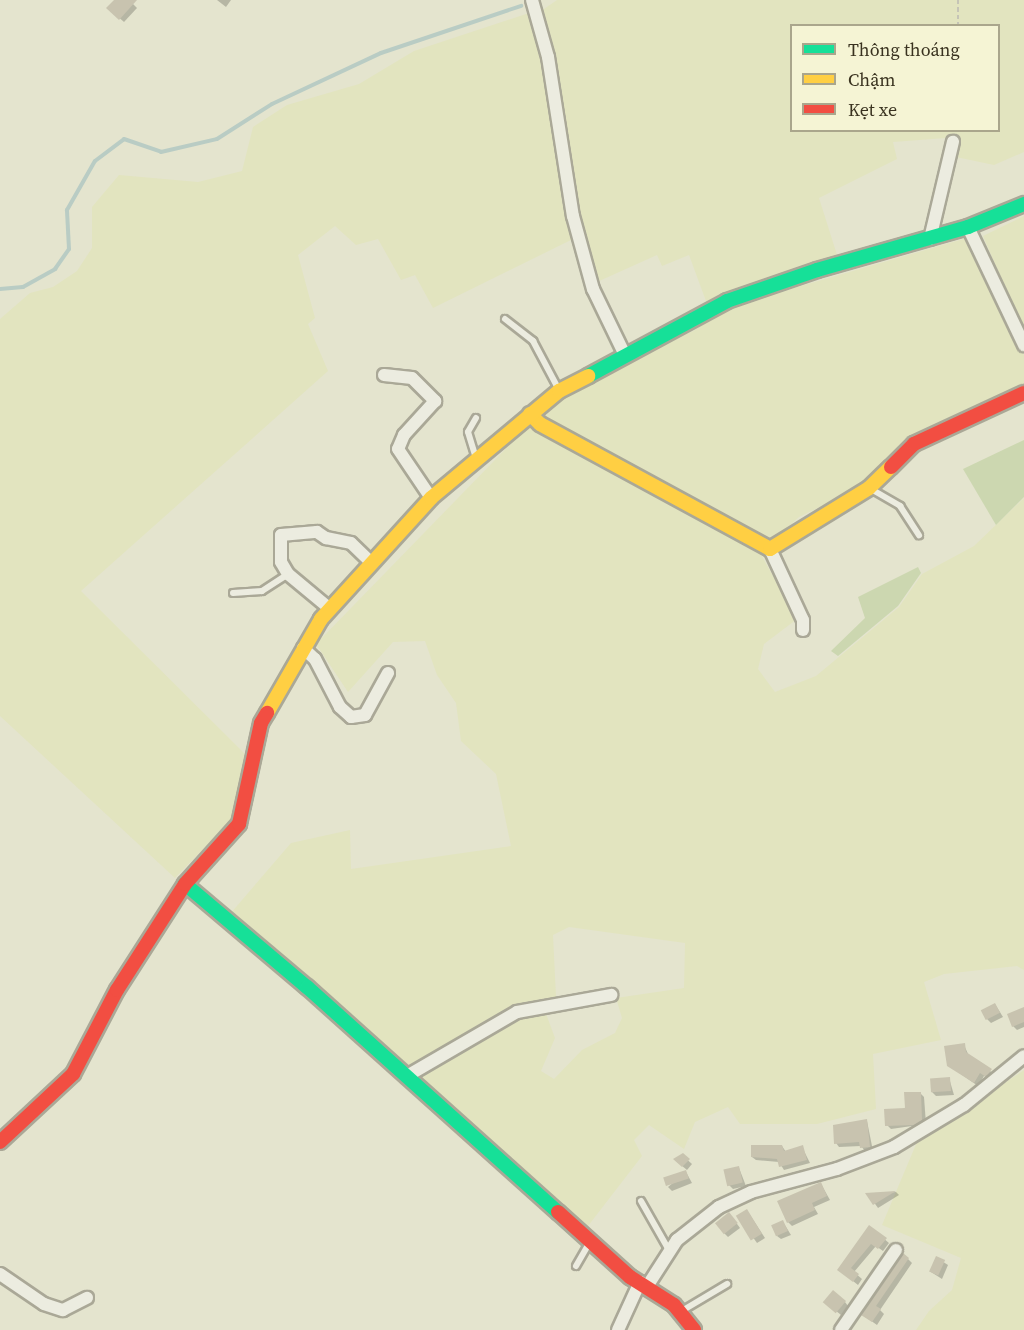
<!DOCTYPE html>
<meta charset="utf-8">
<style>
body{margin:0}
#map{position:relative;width:1024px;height:1330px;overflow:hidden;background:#e4e4ce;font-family:"Source Serif 4",serif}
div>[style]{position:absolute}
.farmland>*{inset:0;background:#e2e4bf}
.green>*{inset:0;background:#ccd7b0}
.shadow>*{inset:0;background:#0003}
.stream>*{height:4px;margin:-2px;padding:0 2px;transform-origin:2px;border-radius:2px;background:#b9ccc4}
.building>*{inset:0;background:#c8c3af;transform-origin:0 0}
.path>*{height:2px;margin-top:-1px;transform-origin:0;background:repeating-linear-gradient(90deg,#c5c4b6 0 4.5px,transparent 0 7.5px)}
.roads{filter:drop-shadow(2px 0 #aaa897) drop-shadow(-2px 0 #aaa897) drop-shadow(0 2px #aaa897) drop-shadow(0 -2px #aaa897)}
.lane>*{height:6px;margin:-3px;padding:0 3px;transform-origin:3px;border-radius:3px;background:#ecece0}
.street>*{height:12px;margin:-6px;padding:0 6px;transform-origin:6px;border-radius:6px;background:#ecece0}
.fast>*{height:14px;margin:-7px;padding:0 7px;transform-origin:7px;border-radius:7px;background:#16e098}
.slow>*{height:14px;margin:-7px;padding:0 7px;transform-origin:7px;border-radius:7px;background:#ffcf43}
.jam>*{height:14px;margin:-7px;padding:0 7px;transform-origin:7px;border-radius:7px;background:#f24e42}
span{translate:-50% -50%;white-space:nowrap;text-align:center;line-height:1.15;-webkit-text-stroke:4.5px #f5f4d4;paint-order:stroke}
.legend{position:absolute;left:790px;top:24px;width:210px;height:108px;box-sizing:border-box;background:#f5f4d4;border:2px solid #aaa68c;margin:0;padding:8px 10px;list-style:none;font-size:18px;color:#39321f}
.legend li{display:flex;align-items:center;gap:12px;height:30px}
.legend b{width:30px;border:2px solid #aaa68c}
</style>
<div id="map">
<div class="farmland">
<div style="clip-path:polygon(evenodd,557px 0,1024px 0,1024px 152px,994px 165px,956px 157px,959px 137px,893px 142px,897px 159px,819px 198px,838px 258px,706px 301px,689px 255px,662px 266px,657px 255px,597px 282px,579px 217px,554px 58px,541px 11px,557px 0,792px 26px,998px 26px,998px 130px,792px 130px,792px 26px)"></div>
<div style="clip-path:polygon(532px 12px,575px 238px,433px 308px,415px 275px,401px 280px,378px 239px,356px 245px,335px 226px,298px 255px,315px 318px,308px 324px,328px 371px,81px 591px,245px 754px,234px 817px,175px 878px,0 716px,0 319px,30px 293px,53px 287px,77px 271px,92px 248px,92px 207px,119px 175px,198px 182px,242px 171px,253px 127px,287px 105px,359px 84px,414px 51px)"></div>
<div style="clip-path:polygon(1024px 216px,1024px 332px,983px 236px)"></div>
<div style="clip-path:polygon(967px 238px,1024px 355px,1024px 386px,910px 438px,863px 486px,799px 517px,769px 544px,539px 414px,562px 396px,697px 329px,728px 307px)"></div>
<div style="clip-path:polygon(530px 424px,759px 551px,797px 619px,764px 644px,758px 669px,775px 692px,816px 676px,899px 607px,922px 574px,974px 546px,1024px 498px,1024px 970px,1017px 966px,944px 974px,924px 982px,941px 1040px,873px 1054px,876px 1109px,817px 1124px,740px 1124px,728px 1107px,695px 1122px,684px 1149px,649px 1125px,634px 1140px,642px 1156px,588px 1226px,414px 1077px,518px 1016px,545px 1011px,555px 1038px,541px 1071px,554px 1079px,582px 1050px,615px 1033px,622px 1018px,616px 998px,684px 988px,685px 943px,569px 927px,553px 935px,556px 997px,514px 1009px,405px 1069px,230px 914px,291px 843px,350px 830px,351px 869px,511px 846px,496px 774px,461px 741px,456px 703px,437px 675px,425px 641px,393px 642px,348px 692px,316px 644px)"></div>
<div style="clip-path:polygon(1024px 1070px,1024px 1330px,916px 1330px,929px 1311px,952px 1290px,961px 1258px,882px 1225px,917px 1142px)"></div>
</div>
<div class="green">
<div style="clip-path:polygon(1024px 440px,1024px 497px,996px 525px,963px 469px)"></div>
<div style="clip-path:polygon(918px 567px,921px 573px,898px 606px,838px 656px,831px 651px,865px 618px,858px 597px)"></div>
</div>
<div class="shadow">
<div style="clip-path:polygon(116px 0,129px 0,137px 8px,124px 22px,108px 8px)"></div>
<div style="clip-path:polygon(217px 0,231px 0,226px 7px)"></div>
<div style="clip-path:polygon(995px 1004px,1003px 1017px,991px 1023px,987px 1019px)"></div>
<div style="clip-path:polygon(1024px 1008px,1024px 1027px,1017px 1030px,1013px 1026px)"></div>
<div style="clip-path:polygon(964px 1045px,969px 1056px,994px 1074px,990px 1079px,984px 1076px,978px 1086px,948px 1065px)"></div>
<div style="clip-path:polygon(949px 1078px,954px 1095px,936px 1096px,932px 1092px)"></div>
<div style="clip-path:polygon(920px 1093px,924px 1097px,926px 1124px,891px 1129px,887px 1125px)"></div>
<div style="clip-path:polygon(867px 1121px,873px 1151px,865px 1151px,861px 1146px,839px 1147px,836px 1143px)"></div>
<div style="clip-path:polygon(782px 1146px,786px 1152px,802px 1147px,810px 1163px,784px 1170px,779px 1162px,756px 1160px,752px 1157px)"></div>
<div style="clip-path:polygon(682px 1155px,692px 1164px,687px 1170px,675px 1160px)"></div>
<div style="clip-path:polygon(739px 1168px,746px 1186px,733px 1189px,729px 1185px)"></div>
<div style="clip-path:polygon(686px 1172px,692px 1183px,672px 1191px,668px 1187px)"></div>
<div style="clip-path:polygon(821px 1184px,830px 1200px,814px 1207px,818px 1214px,792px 1226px,788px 1222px)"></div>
<div style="clip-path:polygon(896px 1192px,899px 1195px,878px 1208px,868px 1194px)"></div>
<div style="clip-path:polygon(750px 1215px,765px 1238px,757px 1243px,738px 1216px)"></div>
<div style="clip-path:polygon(732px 1217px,740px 1228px,728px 1237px,724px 1233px)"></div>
<div style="clip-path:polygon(783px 1222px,791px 1235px,781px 1239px,777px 1236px)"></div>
<div style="clip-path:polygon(870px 1227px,889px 1243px,883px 1251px,876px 1246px,854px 1272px,862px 1279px,858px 1285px,843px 1273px)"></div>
<div style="clip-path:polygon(904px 1255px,912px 1263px,880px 1310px,884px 1314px,877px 1325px,867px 1318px)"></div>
<div style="clip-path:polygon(937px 1258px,948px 1265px,942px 1279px,931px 1272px)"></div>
<div style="clip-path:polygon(845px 1302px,848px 1306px,841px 1315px,829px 1305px)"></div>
</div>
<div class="stream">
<div style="left:0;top:289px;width:23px;rotate:-5deg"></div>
<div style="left:23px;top:287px;width:37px;rotate:-29deg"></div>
<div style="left:55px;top:269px;width:24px;rotate:-55deg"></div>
<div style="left:69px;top:249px;width:39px;rotate:-93deg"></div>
<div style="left:67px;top:210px;width:56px;rotate:-60.3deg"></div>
<div style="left:95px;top:161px;width:36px;rotate:-37deg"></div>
<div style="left:124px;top:139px;width:39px;rotate:19deg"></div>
<div style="left:161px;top:152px;width:57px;rotate:-13.1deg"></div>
<div style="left:217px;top:139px;width:65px;rotate:-32.5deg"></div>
<div style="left:272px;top:104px;width:120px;rotate:-25.1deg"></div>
<div style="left:381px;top:53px;width:148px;rotate:-18.6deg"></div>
</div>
<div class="building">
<div style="clip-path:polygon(114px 0,137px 0,119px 20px,106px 8px)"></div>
<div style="left:995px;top:1003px;width:11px;height:16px;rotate:63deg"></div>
<div style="clip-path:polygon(1024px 1007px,1024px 1022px,1012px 1027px,1007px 1014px)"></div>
<div style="clip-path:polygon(965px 1043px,966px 1052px,992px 1069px,986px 1077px,980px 1073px,974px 1083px,947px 1066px,944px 1046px)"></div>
<div style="left:950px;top:1077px;width:14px;height:20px;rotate:86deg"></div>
<div style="clip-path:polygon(904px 1092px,921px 1092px,922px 1120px,915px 1125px,885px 1126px,884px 1109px,905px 1108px)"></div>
<div style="clip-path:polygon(867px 1119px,870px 1147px,860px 1148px,859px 1142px,834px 1144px,833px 1125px)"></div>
<div style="clip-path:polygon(751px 1145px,782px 1145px,784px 1151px,803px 1145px,807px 1160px,779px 1167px,777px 1159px,751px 1157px)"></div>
<div style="clip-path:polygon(683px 1153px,690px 1159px,682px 1167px,673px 1159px)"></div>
<div style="left:739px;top:1166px;width:17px;height:16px;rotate:77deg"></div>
<div style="left:686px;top:1170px;width:9px;height:24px;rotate:72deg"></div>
<div style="clip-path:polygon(821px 1182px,827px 1196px,812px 1203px,815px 1210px,787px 1223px,777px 1201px)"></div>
<div style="clip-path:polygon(896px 1191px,873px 1205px,865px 1193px)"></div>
<div style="left:747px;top:1209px;width:29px;height:13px;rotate:59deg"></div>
<div style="left:729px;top:1212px;width:14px;height:18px;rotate:51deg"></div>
<div style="left:783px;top:1220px;width:12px;height:13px;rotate:66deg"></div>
<div style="clip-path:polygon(869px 1225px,887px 1238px,878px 1249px,871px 1244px,851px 1268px,859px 1274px,853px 1282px,837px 1270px)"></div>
<div style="clip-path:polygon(903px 1253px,909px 1258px,876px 1306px,881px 1309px,872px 1322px,861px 1315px)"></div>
<div style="left:936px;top:1256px;width:10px;height:17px;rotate:24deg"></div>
<div style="left:833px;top:1290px;width:17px;height:16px;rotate:40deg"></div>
</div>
<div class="path">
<div style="left:958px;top:0;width:26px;rotate:90deg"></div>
</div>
<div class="roads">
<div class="lane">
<div style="left:505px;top:319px;width:36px;rotate:38deg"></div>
<div style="left:533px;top:341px;width:55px;rotate:62deg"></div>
<div style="left:476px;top:418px;width:16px;rotate:120deg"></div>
<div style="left:468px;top:432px;width:28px;rotate:73deg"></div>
<div style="left:871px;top:489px;width:34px;rotate:30deg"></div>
<div style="left:900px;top:506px;width:35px;rotate:57deg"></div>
<div style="left:233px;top:593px;width:29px;rotate:-4deg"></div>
<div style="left:262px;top:591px;width:31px;rotate:-33deg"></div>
<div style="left:641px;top:1201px;width:56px;rotate:60.3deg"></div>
<div style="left:576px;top:1266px;width:28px;rotate:-60deg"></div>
<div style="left:680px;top:1312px;width:55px;rotate:-30.8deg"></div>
</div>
<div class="street">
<div style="left:532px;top:0;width:59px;rotate:74.3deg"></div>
<div style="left:548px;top:57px;width:161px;rotate:81.1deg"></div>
<div style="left:573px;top:216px;width:76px;rotate:74.7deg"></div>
<div style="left:593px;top:289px;width:71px;rotate:64.2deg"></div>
<div style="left:968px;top:227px;width:131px;rotate:64.6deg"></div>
<div style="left:930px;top:239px;width:100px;rotate:-76.7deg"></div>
<div style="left:384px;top:375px;width:28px;rotate:6deg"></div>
<div style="left:412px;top:378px;width:33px;rotate:45deg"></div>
<div style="left:435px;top:401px;width:46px;rotate:132.4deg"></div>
<div style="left:404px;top:435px;width:15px;rotate:113deg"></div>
<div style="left:398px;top:449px;width:59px;rotate:56deg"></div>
<div style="left:770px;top:549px;width:78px;rotate:65.1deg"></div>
<div style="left:803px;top:620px;width:10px;rotate:90deg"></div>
<div style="left:329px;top:608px;width:53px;rotate:-140.3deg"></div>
<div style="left:288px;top:574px;width:14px;rotate:-120deg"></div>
<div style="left:281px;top:562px;width:27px;rotate:-90deg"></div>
<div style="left:281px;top:535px;width:36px;rotate:-5deg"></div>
<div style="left:317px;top:532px;width:11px;rotate:34deg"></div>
<div style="left:326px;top:538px;width:25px;rotate:11deg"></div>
<div style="left:351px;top:543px;width:28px;rotate:44deg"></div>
<div style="left:303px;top:648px;width:16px;rotate:43deg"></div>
<div style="left:315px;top:659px;width:54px;rotate:62.5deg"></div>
<div style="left:340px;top:707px;width:15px;rotate:42deg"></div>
<div style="left:351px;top:717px;width:14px;rotate:-8deg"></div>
<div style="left:365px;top:715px;width:48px;rotate:-61.3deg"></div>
<div style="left:407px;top:1076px;width:127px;rotate:-30.2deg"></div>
<div style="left:517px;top:1012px;width:96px;rotate:-10.3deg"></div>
<div style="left:0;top:1274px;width:53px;rotate:34.3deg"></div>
<div style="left:44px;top:1304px;width:20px;rotate:18deg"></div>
<div style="left:63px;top:1310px;width:27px;rotate:-27deg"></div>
<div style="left:648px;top:1285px;width:54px;rotate:-57.2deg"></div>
<div style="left:677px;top:1240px;width:53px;rotate:-38.2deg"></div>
<div style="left:719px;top:1207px;width:35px;rotate:-25deg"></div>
<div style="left:751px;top:1192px;width:89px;rotate:-15deg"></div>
<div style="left:837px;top:1169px;width:61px;rotate:-21.1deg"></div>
<div style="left:894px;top:1147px;width:82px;rotate:-31deg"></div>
<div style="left:964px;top:1105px;width:77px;rotate:-39.2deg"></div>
<div style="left:618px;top:1330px;width:53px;rotate:-65.4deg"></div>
<div style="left:841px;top:1330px;width:97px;rotate:-55.5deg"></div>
</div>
<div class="fast">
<div style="left:588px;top:376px;width:158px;rotate:-28.3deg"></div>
<div style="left:727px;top:301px;width:95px;rotate:-19deg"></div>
<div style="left:817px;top:270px;width:157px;rotate:-15.9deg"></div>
<div style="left:968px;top:227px;width:61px;rotate:-22.3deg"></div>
<div style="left:185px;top:884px;width:160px;rotate:40.2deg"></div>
<div style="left:307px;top:987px;width:337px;rotate:41.9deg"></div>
</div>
<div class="slow">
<div style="left:530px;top:414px;width:14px;rotate:45deg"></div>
<div style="left:540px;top:424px;width:262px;rotate:28.5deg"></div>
<div style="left:770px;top:549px;width:116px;rotate:-31.6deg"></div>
<div style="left:869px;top:488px;width:30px;rotate:-44deg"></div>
<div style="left:267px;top:713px;width:108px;rotate:-60.1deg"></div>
<div style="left:321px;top:619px;width:164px;rotate:-47.7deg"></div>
<div style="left:431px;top:498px;width:167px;rotate:-39.9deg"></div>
<div style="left:559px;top:391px;width:33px;rotate:-27deg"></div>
</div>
<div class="jam">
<div style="left:891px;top:467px;width:33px;rotate:-45deg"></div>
<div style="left:914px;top:444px;width:121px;rotate:-24.9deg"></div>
<div style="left:0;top:1142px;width:100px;rotate:-43deg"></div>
<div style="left:73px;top:1074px;width:95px;rotate:-62.4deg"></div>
<div style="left:117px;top:990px;width:126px;rotate:-57.3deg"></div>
<div style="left:185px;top:884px;width:81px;rotate:-48deg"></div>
<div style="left:239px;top:824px;width:103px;rotate:-77.7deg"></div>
<div style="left:261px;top:723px;width:12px;rotate:-59deg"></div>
<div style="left:558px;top:1212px;width:97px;rotate:42.1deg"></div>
<div style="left:630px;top:1277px;width:52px;rotate:32.5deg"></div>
<div style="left:674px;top:1305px;width:32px;rotate:51deg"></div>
</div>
</div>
<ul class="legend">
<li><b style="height:8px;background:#16e098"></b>Thông thoáng</li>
<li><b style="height:8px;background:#ffcf43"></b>Chậm</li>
<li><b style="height:8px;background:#f24e42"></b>Kẹt xe</li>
</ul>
</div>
